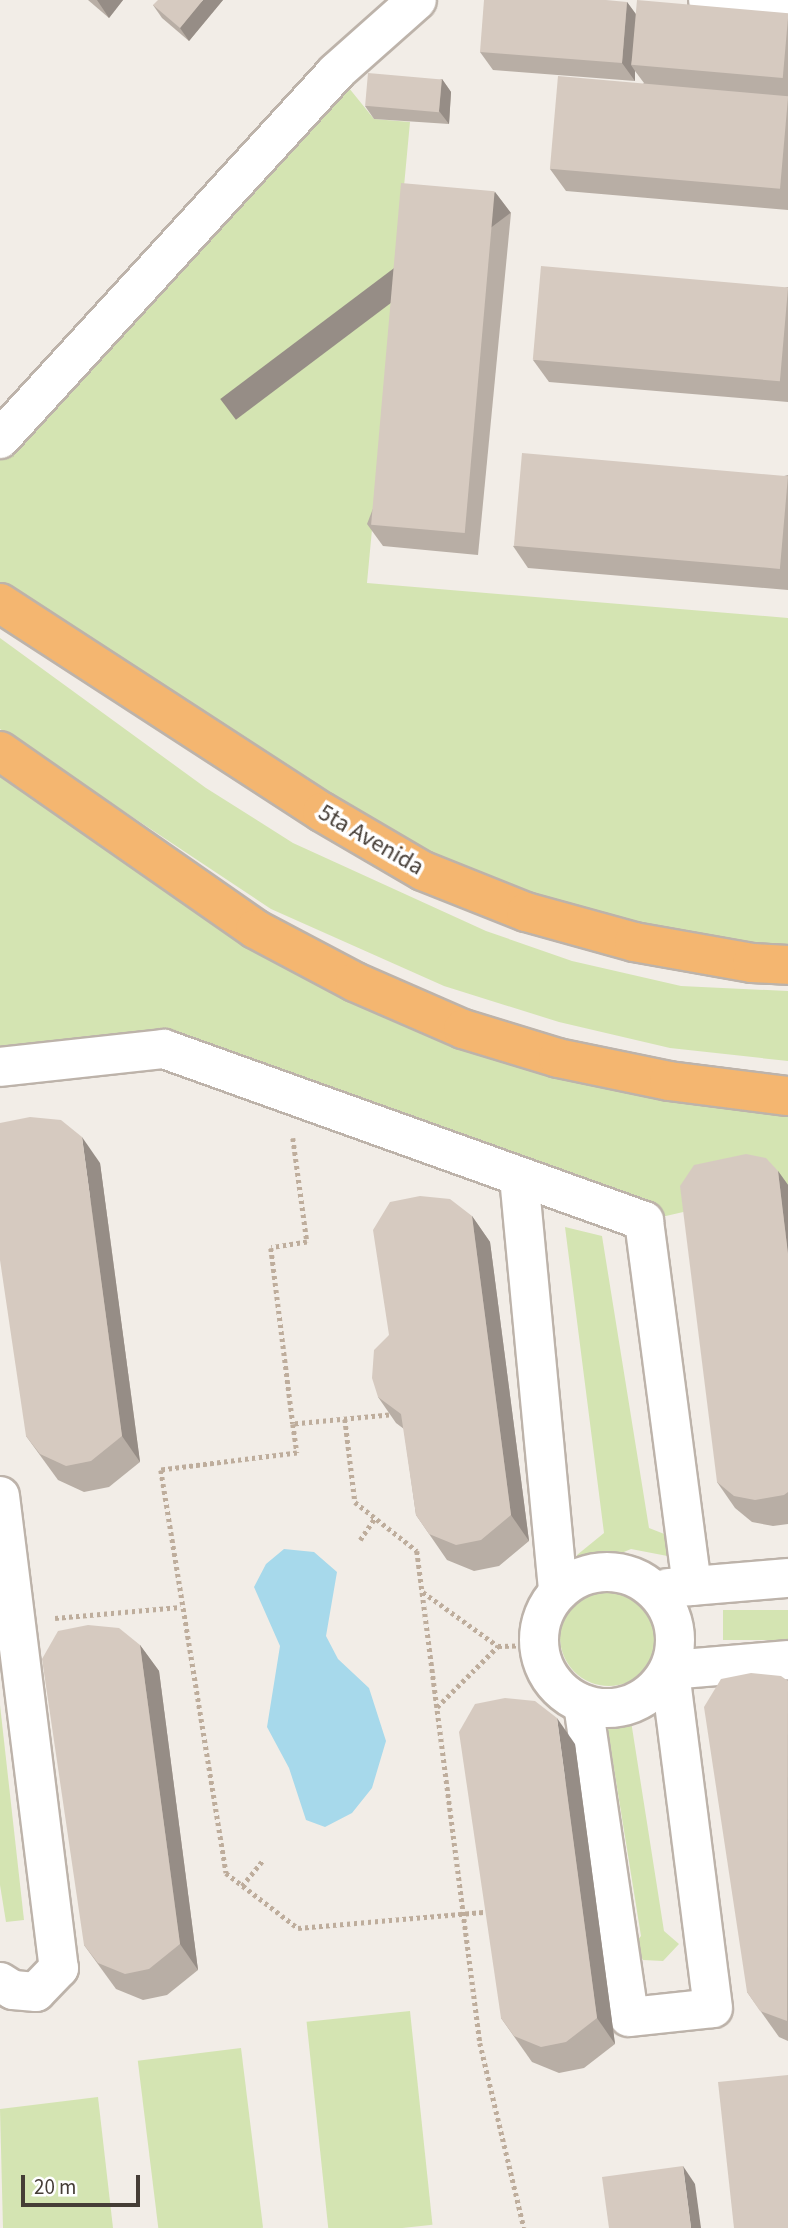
<!DOCTYPE html>
<style>
body{margin:0}
#map{position:relative;width:788px;height:2228px;overflow:hidden;background:#f2ede7;font-family:"Source Sans 3",sans-serif}
div>[style]{position:absolute}
.green>*{inset:0;background:#d4e4b2;transform-origin:0 0}
.round{border-radius:50%}
.water>*{inset:0;background:#a7d9eb}
.path>*{height:4.5px;margin-top:-2.25px;transform-origin:0;background:repeating-linear-gradient(90deg,#bead9c 0 3.5px,transparent 0 7px)}
.roads{filter:drop-shadow(2px 0 #bdb3aa) drop-shadow(-2px 0 #bdb3aa) drop-shadow(0 2px #bdb3aa) drop-shadow(0 -2px #bdb3aa)}
.minor>*{height:38px;margin:-19px;padding:0 19px;transform-origin:19px;border-radius:19px;background:#fff}
.minor>.ring{margin:-19px;padding:0;box-sizing:content-box;background:none;border:38px solid #fff;border-radius:50%}
.highway>*{height:38px;margin:-19px;padding:0 19px;transform-origin:19px;border-radius:19px;background:#f4b670}
.wall>*{inset:0;background:#b8aea5}
.shaded-wall>*{inset:0;background:#968d86;transform-origin:0 0}
.building>*{inset:0;background:#d6cac0;transform-origin:0 0}
span{translate:-50% -50%;white-space:nowrap;text-align:center;line-height:1.15;-webkit-text-stroke:7px #fff;paint-order:stroke}
.street-label{font-size:24px;color:#453d36}
.scale{position:absolute;left:21px;top:2175px;width:119px;height:32px;box-sizing:border-box;border:4px solid #453d36;border-top:0;padding-left:9px;font-size:21px;line-height:24px;white-space:nowrap;color:#453d36;-webkit-text-stroke:5px #fff;paint-order:stroke}
</style>
<div id="map">
<div class="green">
<div style="clip-path:polygon(336px 72px,374px 119px,410px 122px,367px 583px,788px 618px,788px 965px,526px 912px,0 603px,0 439px)"></div>
<div style="clip-path:polygon(0 638px,206px 788px,293px 843px,486px 931px,572px 961px,681px 986px,788px 991px,788px 1061px,670px 1048px,559px 1022px,444px 986px,271px 909px,0 729px)"></div>
<div style="clip-path:polygon(0 751px,255px 929px,463px 1029px,788px 1096px,788px 1188px,644px 1221px,165px 1049px,0 1067px)"></div>
<div style="clip-path:polygon(565px 1227px,602px 1236px,649px 1528px,677px 1539px,683px 1559px,631px 1549px,578px 1571px,577px 1555px,604px 1533px)"></div>
<div class="round" style="left:560px;top:1588px;width:98px;height:98px"></div>
<div style="left:788px;top:1610px;width:30px;height:65px;rotate:90deg"></div>
<div style="clip-path:polygon(0 1705px,24px 1920px,6px 1922px,0 1885px)"></div>
<div style="clip-path:polygon(631px 1721px,664px 1931px,679px 1944px,663px 1961px,643px 1960px,634px 1944px,641px 1936px,607px 1725px)"></div>
<div style="left:410px;top:2011px;width:215px;height:104px;rotate:84deg"></div>
<div style="left:241px;top:2048px;width:181px;height:104px;rotate:83deg"></div>
<div style="clip-path:polygon(98px 2097px,113px 2228px,3px 2228px,0 2109px)"></div>
</div>
<div class="water">
<div style="clip-path:polygon(284px 1549px,314px 1552px,337px 1572px,326px 1636px,338px 1659px,369px 1688px,386px 1741px,372px 1788px,352px 1813px,325px 1827px,306px 1820px,289px 1768px,267px 1727px,280px 1646px,254px 1587px,266px 1564px)"></div>
</div>
<div class="path">
<div style="left:293px;top:1138px;width:105px;rotate:82.3deg"></div>
<div style="left:307px;top:1242px;width:36px;rotate:171deg"></div>
<div style="left:271px;top:1248px;width:177px;rotate:82.9deg"></div>
<div style="left:389px;top:1415px;width:96px;rotate:174.6deg"></div>
<div style="left:293px;top:1424px;width:29px;rotate:82deg"></div>
<div style="left:297px;top:1453px;width:137px;rotate:172.9deg"></div>
<div style="left:161px;top:1470px;width:408px;rotate:80.8deg"></div>
<div style="left:226px;top:1873px;width:91px;rotate:37.4deg"></div>
<div style="left:298px;top:1928px;width:189px;rotate:-4.9deg"></div>
<div style="left:345px;top:1419px;width:84px;rotate:83.1deg"></div>
<div style="left:355px;top:1502px;width:79px;rotate:38.3deg"></div>
<div style="left:417px;top:1551px;width:496px;rotate:82.7deg"></div>
<div style="left:480px;top:2043px;width:190px;rotate:76.6deg"></div>
<div style="left:360px;top:1540px;width:27px;rotate:-56deg"></div>
<div style="left:423px;top:1592px;width:92px;rotate:35.8deg"></div>
<div style="left:498px;top:1646px;width:41px;rotate:-1.4deg"></div>
<div style="left:55px;top:1618px;width:126px;rotate:-5deg"></div>
<div style="left:437px;top:1707px;width:86px;rotate:-45deg"></div>
<div style="left:242px;top:1886px;width:33px;rotate:-51deg"></div>
</div>
<div class="roads">
<div class="minor">
<div style="left:708px;top:0;width:80px;rotate:5deg"></div>
<div style="left:0;top:439px;width:498px;rotate:-47.5deg"></div>
<div style="left:336px;top:72px;width:108px;rotate:-41.6deg"></div>
<div style="left:0;top:1067px;width:165px;rotate:-6.3deg"></div>
<div style="left:164px;top:1049px;width:510px;rotate:19.71deg"></div>
<div style="left:644px;top:1221px;width:368px;rotate:82.5deg"></div>
<div style="left:519px;top:1177px;width:417px;rotate:84.6deg"></div>
<div style="left:0;top:1496px;width:476px;rotate:82.9deg"></div>
<div style="left:59px;top:1968px;width:33px;rotate:134deg"></div>
<div style="left:36px;top:1992px;width:23px;rotate:-175deg"></div>
<div style="left:13px;top:1990px;width:15px;rotate:-148deg"></div>
<div class="ring" style="left:539px;top:1572px;width:98px;height:98px"></div>
<div style="left:668px;top:1588px;width:120px;rotate:-4.8deg"></div>
<div style="left:583px;top:1704px;width:316px;rotate:81.6deg"></div>
<div style="left:629px;top:2017px;width:84px;rotate:-6.1deg"></div>
<div style="left:713px;top:2008px;width:341px;rotate:-97.3deg"></div>
<div style="left:670px;top:1670px;width:118px;rotate:-4.8deg"></div>
</div>
<div class="highway">
<div style="left:0;top:603px;width:384px;rotate:33deg"></div>
<div style="left:322px;top:812px;width:117px;rotate:30.3deg"></div>
<div style="left:423px;top:871px;width:111px;rotate:21.7deg"></div>
<div style="left:526px;top:912px;width:112px;rotate:15.5deg"></div>
<div style="left:634px;top:942px;width:120px;rotate:10.1deg"></div>
<div style="left:752px;top:963px;width:36px;rotate:3deg"></div>
<div style="left:0;top:751px;width:311px;rotate:34.9deg"></div>
<div style="left:255px;top:929px;width:113px;rotate:27.9deg"></div>
<div style="left:355px;top:982px;width:118px;rotate:23.5deg"></div>
<div style="left:463px;top:1029px;width:99px;rotate:17deg"></div>
<div style="left:558px;top:1058px;width:113px;rotate:11.7deg"></div>
<div style="left:669px;top:1081px;width:120px;rotate:7.2deg"></div>
</div>
</div>
<div class="wall">
<div style="clip-path:polygon(88px 0,123px 0,109px 18px)"></div>
<div style="clip-path:polygon(223px 0,189px 41px,162px 18px,153px 5px)"></div>
<div style="clip-path:polygon(627px 2px,636px 14px,788px 14px,788px 210px,566px 191px,550px 169px,644px 83px,635px 71px,635px 81px,493px 70px,480px 52px)"></div>
<div style="clip-path:polygon(442px 79px,451px 92px,449px 124px,374px 119px,365px 106px)"></div>
<div style="clip-path:polygon(495px 192px,511px 213px,478px 555px,383px 546px,367px 524px)"></div>
<div style="clip-path:polygon(788px 287px,788px 402px,549px 382px,533px 360px)"></div>
<div style="clip-path:polygon(788px 475px,788px 590px,528px 568px,513px 546px)"></div>
<div style="clip-path:polygon(100px 1163px,140px 1462px,109px 1487px,84px 1492px,58px 1480px,26px 1436px)"></div>
<div style="clip-path:polygon(778px 1171px,788px 1185px,788px 1524px,773px 1526px,752px 1522px,735px 1508px,717px 1482px)"></div>
<div style="clip-path:polygon(472px 1216px,490px 1242px,529px 1541px,499px 1566px,474px 1571px,447px 1560px,416px 1515px,404px 1429px,396px 1423px,378px 1397px,389px 1335px)"></div>
<div style="clip-path:polygon(140px 1645px,159px 1671px,198px 1970px,167px 1995px,143px 2000px,116px 1989px,84px 1945px)"></div>
<div style="clip-path:polygon(788px 1681px,788px 2041px,779px 2037px,747px 1992px)"></div>
<div style="clip-path:polygon(575px 1744px,615px 2044px,584px 2068px,559px 2073px,532px 2062px,501px 2018px)"></div>
</div>
<div class="shaded-wall">
<div style="clip-path:polygon(97px 0,123px 0,109px 18px)"></div>
<div style="clip-path:polygon(203px 0,223px 0,189px 41px,180px 28px)"></div>
<div style="clip-path:polygon(627px 2px,640px 20px,631px 65px,635px 71px,635px 81px,622px 63px)"></div>
<div style="clip-path:polygon(442px 79px,451px 92px,449px 124px,439px 111px)"></div>
<div style="left:495px;top:192px;width:26px;height:344px;rotate:53deg"></div>
<div style="clip-path:polygon(82px 1137px,100px 1163px,140px 1462px,122px 1436px)"></div>
<div style="clip-path:polygon(778px 1171px,788px 1185px,788px 1254px)"></div>
<div style="clip-path:polygon(472px 1216px,490px 1242px,529px 1541px,511px 1515px)"></div>
<div style="clip-path:polygon(140px 1645px,159px 1671px,198px 1970px,180px 1944px)"></div>
<div style="clip-path:polygon(557px 1718px,575px 1744px,615px 2044px,597px 2018px)"></div>
<div style="clip-path:polygon(683px 2166px,695px 2184px,701px 2228px,691px 2228px)"></div>
</div>
<div class="building">
<div style="clip-path:polygon(158px 0,203px 0,180px 28px,153px 5px)"></div>
<div style="clip-path:polygon(484px 0,606px 0,627px 2px,622px 63px,480px 52px)"></div>
<div style="left:637px;top:0;width:152px;height:65px;rotate:5deg"></div>
<div style="left:368px;top:73px;width:74px;height:33px;rotate:5deg"></div>
<div style="left:558px;top:76px;width:231px;height:93px;rotate:5deg"></div>
<div style="left:401px;top:183px;width:94px;height:343px;rotate:5deg"></div>
<div style="left:541px;top:266px;width:248px;height:94px;rotate:5deg"></div>
<div style="left:522px;top:453px;width:267px;height:93px;rotate:5deg"></div>
<div style="clip-path:polygon(30px 1117px,61px 1120px,82px 1137px,122px 1436px,91px 1461px,66px 1466px,40px 1454px,26px 1436px,0 1260px,0 1123px)"></div>
<div style="clip-path:polygon(746px 1154px,766px 1158px,778px 1171px,788px 1254px,788px 1492px,784px 1495px,755px 1500px,734px 1496px,717px 1482px,680px 1186px,694px 1165px)"></div>
<div style="clip-path:polygon(420px 1196px,450px 1199px,472px 1216px,511px 1515px,481px 1540px,456px 1545px,429px 1534px,416px 1515px,401px 1414px,378px 1397px,372px 1378px,374px 1350px,389px 1335px,373px 1230px,390px 1202px)"></div>
<div style="clip-path:polygon(88px 1625px,119px 1628px,140px 1645px,180px 1944px,149px 1969px,125px 1974px,98px 1963px,84px 1945px,42px 1659px,58px 1631px)"></div>
<div style="clip-path:polygon(751px 1673px,781px 1676px,788px 1681px,787px 2021px,760px 2011px,747px 1992px,704px 1707px,721px 1679px)"></div>
<div style="clip-path:polygon(505px 1698px,535px 1701px,557px 1718px,597px 2018px,566px 2042px,541px 2047px,514px 2036px,501px 2018px,459px 1732px,475px 1704px)"></div>
<div style="clip-path:polygon(788px 2075px,788px 2228px,734px 2228px,718px 2082px)"></div>
<div style="clip-path:polygon(683px 2166px,691px 2228px,609px 2228px,602px 2177px)"></div>
</div>
<div class="street-label">
<span style="left:371px;top:840px;rotate:30deg">5ta Avenida</span>
</div>
<div class="scale">20 m</div>
</div>
